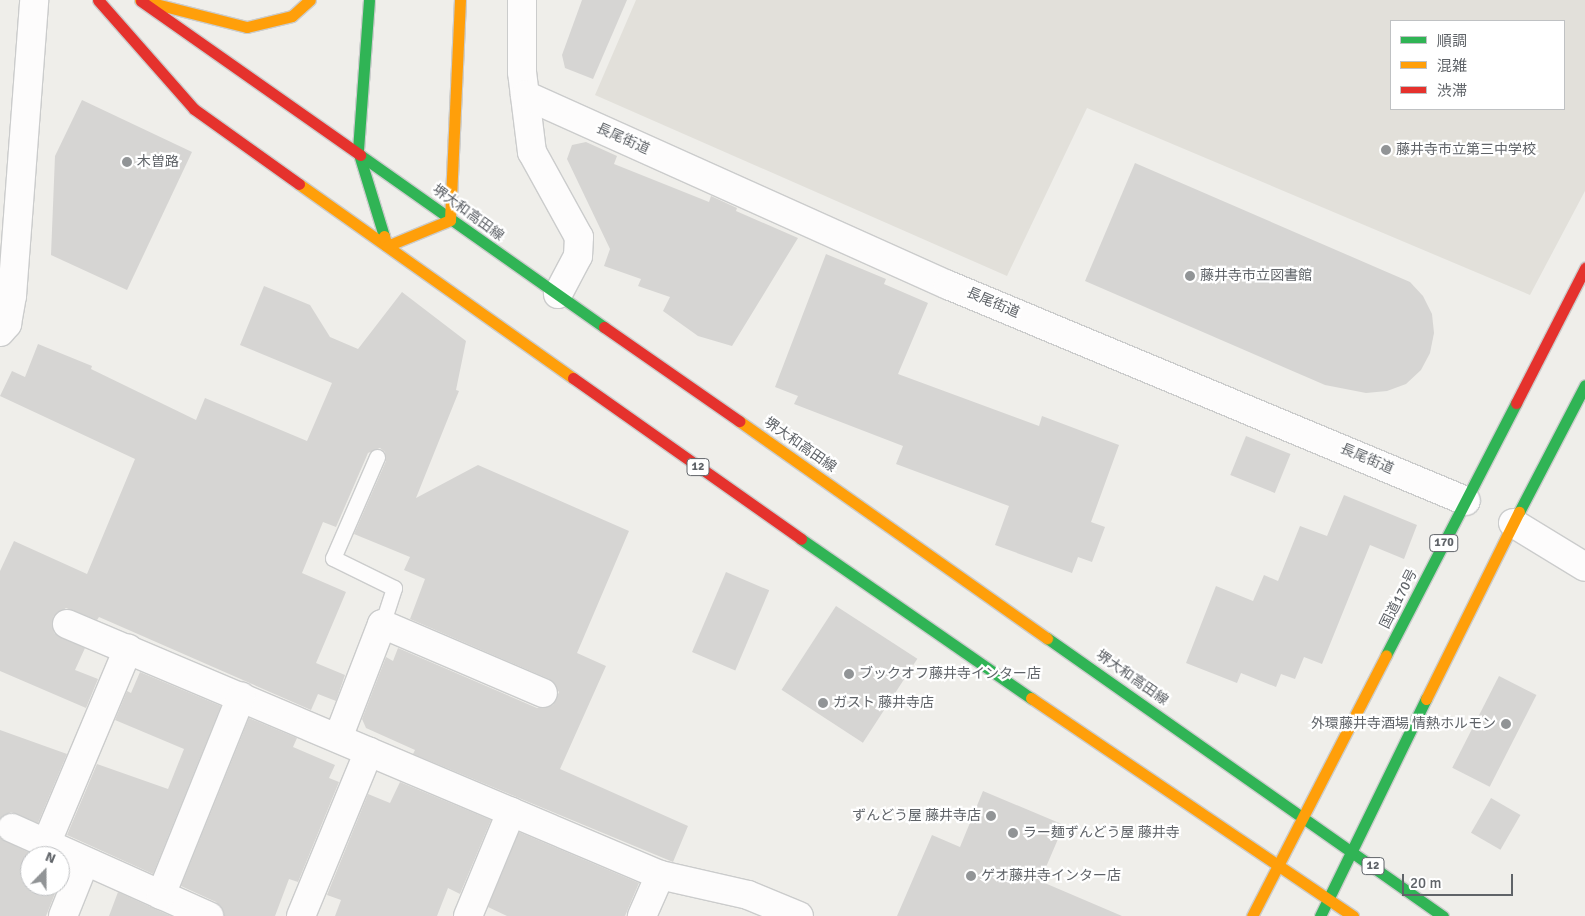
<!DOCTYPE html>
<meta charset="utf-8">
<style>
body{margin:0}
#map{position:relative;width:1585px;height:916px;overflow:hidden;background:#efeeea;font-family:Signika,"Noto Sans JP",sans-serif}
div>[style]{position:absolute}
.education>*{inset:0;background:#e2e0da}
.building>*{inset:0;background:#d6d5d3;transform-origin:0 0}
.roads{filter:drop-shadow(1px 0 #cbcccc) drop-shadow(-1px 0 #cbcccc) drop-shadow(0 1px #cbcccc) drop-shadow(0 -1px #cbcccc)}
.lane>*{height:15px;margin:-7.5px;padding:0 7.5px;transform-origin:7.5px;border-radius:7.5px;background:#fdfcfc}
.street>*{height:28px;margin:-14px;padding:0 14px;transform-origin:14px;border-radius:14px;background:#fdfcfc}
.fast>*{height:11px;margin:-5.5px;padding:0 5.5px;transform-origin:5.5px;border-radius:5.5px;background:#30b455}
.slow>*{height:11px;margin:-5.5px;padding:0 5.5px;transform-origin:5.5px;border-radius:5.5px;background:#ff9f0a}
.jam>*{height:11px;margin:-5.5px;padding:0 5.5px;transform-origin:5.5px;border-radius:5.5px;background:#e5322d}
.dots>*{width:14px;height:14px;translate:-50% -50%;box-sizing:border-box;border:2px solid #fff;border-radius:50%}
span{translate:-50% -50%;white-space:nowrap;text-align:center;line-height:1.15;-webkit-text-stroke:4.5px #fff;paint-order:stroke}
.shield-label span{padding:1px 4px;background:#fff;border:1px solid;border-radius:4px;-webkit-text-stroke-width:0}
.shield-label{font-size:12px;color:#5f6368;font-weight:700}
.street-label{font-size:14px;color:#5f6368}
.poi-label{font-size:14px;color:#5f6368}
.left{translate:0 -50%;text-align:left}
.right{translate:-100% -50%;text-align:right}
.legend{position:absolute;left:1390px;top:20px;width:175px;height:90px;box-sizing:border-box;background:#fff;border:1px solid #bfc1c3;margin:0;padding:6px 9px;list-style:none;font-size:15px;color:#5f6368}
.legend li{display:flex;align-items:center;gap:10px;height:25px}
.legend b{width:25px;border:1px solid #bfc1c3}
.north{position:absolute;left:20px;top:846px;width:50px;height:50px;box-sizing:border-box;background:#fff;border:1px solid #bfc1c3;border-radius:50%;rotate:22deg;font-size:14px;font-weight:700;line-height:20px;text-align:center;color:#5f6368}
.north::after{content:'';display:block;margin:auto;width:18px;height:22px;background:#919496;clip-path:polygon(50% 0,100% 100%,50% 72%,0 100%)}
.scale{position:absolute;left:1402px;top:874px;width:111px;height:22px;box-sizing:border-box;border:2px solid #5f6368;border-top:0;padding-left:6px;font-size:15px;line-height:18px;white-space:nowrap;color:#5f6368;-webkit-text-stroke:4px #fff;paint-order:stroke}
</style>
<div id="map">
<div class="education">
<div style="clip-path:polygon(evenodd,636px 0,1585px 0,1585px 191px,1530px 295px,1087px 108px,1007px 276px,595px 95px,636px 0,1391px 21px,1564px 21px,1564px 109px,1391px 109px,1391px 21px)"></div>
</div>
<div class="building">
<div style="clip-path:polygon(582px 0,627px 0,593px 79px,565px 68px,562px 55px)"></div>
<div style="clip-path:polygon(82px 100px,192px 152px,127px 290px,51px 255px,55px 156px)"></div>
<div style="clip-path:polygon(586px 142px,617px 156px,614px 164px,709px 202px,711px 196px,737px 208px,736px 211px,798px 238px,732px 346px,698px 336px,663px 311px,670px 297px,638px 286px,641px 279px,604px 266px,610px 249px,567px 159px,572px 145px)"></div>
<div style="clip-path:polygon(1135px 163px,1410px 282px,1423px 296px,1432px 314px,1434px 333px,1430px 353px,1421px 370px,1406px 384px,1387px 391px,1366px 393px,1325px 385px,1085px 281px)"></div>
<div style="clip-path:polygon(826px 254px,886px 279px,884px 284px,928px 303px,898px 374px,1039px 426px,1042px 416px,1119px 445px,1091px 522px,1105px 527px,1092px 562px,1078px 557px,1072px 573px,995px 545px,1009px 506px,896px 464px,903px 446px,794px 404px,798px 396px,775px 387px)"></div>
<div style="clip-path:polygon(264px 286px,310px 305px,330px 337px,358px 349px,402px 292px,466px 341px,456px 390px,459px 391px,416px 498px,478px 465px,629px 531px,577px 653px,606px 666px,560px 769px,688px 826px,673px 862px,413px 754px,415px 750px,366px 728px,362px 719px,386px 657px,393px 661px,398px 648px,537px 708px,553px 705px,559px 692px,549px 679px,410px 619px,425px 579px,404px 570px,410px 557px,354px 534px,386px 461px,385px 452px,380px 448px,368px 453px,336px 527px,323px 522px,302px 573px,346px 592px,316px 663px,345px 675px,336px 701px,318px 694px,311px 710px,99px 617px,97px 620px,66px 608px,53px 617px,54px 633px,85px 648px,75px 670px,98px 679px,86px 708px,0 671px,0 571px,14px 541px,87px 574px,135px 459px,0 396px,12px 371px,25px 377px,38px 344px,92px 366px,91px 369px,196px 420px,205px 398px,307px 441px,332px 383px,240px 345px)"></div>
<div style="left:1246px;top:436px;width:48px;height:42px;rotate:22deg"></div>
<div style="clip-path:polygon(1344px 495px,1417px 525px,1404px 559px,1370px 545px,1322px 664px,1304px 657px,1295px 679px,1281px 674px,1276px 687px,1241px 673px,1237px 683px,1186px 663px,1216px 586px,1253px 601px,1264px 575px,1278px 581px,1300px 526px,1327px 536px)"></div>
<div style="left:726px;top:572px;width:47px;height:87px;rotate:23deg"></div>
<div style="left:836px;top:606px;width:97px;height:100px;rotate:33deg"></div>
<div style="clip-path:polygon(140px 672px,221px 706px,153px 874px,67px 835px,97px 764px,168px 789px,184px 749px,115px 720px,127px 691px,131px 693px)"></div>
<div style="left:1499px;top:676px;width:42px;height:103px;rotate:27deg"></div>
<div style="clip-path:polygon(249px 718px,297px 738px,293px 747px,335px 765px,329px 778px,339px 782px,298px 882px,289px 879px,275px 916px,224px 916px,216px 902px,181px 886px)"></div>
<div style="clip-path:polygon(0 730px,67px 754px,38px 823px,11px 812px,0 819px)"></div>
<div style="clip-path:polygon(400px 782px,491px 820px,460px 894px,448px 888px,437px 916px,335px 916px,341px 900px,327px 895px,368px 794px,390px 803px)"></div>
<div style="clip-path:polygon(983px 791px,1064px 825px,1040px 881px,1122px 916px,897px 916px,932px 835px,960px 847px)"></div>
<div style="left:1491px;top:798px;width:34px;height:40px;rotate:30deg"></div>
<div style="clip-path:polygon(519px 832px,639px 883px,625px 916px,507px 916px,488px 907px)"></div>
<div style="clip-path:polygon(0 838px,36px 856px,30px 856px,30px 886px,58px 886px,46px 916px,0 916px)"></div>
<div style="clip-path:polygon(118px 892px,155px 909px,171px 916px,109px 916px)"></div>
</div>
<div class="roads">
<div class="lane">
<div style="left:377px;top:457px;width:110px;rotate:113.5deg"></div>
<div style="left:333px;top:558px;width:68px;rotate:26.2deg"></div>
<div style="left:394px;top:588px;width:38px;rotate:108deg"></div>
</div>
<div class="street">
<div style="left:522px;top:0;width:72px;rotate:90deg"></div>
<div style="left:522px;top:72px;width:81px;rotate:82.9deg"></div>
<div style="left:532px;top:152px;width:97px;rotate:61.1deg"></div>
<div style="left:579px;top:237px;width:19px;rotate:93deg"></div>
<div style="left:578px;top:256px;width:43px;rotate:117.8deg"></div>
<div style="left:525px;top:95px;width:464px;rotate:24.2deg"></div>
<div style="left:948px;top:285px;width:561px;rotate:22.64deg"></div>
<div style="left:0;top:332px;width:11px;rotate:-49deg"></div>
<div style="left:7px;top:324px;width:28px;rotate:-80deg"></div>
<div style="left:12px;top:296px;width:297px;rotate:-85.7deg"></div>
<div style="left:1513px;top:523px;width:84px;rotate:31.4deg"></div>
<div style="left:67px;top:624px;width:644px;rotate:22.94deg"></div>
<div style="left:660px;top:875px;width:45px;rotate:113.7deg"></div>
<div style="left:338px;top:738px;width:122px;rotate:-68.9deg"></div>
<div style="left:382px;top:624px;width:175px;rotate:23.2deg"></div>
<div style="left:12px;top:828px;width:216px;rotate:24.1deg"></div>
<div style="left:46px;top:844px;width:212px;rotate:-67.2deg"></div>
<div style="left:660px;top:875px;width:90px;rotate:12.8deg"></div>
<div style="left:748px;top:895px;width:55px;rotate:22.4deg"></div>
<div style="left:161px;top:895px;width:214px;rotate:-68deg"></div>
<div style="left:63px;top:916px;width:59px;rotate:-68.2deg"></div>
<div style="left:301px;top:916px;width:178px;rotate:-67.6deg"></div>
<div style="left:468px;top:916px;width:113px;rotate:-67.5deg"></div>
</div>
<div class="fast">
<div style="left:369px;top:0;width:151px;rotate:94.2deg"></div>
<div style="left:358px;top:151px;width:89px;rotate:73deg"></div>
<div style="left:360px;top:155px;width:299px;rotate:35.2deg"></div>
<div style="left:1519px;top:512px;width:143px;rotate:-62.5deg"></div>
<div style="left:801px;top:539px;width:280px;rotate:34.7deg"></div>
<div style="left:1047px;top:638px;width:484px;rotate:35.1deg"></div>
<div style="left:1386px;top:655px;width:284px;rotate:-62.7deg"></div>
<div style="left:1320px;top:916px;width:242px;rotate:-64deg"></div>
</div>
<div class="slow">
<div style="left:140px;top:0;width:110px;rotate:14.2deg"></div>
<div style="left:247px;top:27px;width:46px;rotate:-13.7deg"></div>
<div style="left:292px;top:16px;width:24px;rotate:-42deg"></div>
<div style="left:299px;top:184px;width:336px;rotate:35.3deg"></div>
<div style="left:384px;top:236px;width:10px;rotate:73deg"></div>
<div style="left:387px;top:246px;width:68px;rotate:-22.4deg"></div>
<div style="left:450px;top:220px;width:220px;rotate:-87.4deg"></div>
<div style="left:739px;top:421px;width:377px;rotate:35.2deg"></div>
<div style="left:1031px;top:698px;width:389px;rotate:34.1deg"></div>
<div style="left:1426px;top:699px;width:209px;rotate:-63.6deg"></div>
<div style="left:1252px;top:916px;width:293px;rotate:-62.8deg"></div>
</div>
<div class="jam">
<div style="left:98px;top:0;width:145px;rotate:48.6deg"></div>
<div style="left:194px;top:109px;width:129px;rotate:35.5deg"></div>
<div style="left:141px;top:1px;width:268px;rotate:35.1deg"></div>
<div style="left:604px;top:327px;width:165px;rotate:34.8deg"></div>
<div style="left:573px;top:378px;width:279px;rotate:35.2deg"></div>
<div style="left:1516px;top:403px;width:152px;rotate:-62.9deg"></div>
</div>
</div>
<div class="dots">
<div style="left:1386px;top:150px;background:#919496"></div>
<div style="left:127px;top:162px;background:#919496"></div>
<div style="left:1190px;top:276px;background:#919496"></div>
<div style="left:849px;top:674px;background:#919496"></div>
<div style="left:823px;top:703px;background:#919496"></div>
<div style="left:1506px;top:724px;background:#919496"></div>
<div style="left:991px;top:816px;background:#919496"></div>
<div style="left:1013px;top:833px;background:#919496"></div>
<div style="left:971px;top:876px;background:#919496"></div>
</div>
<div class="shield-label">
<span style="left:698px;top:467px">12</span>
<span style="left:1444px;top:543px">170</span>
<span style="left:1373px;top:866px">12</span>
</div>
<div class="street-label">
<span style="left:623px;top:139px;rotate:24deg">長尾街道</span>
<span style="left:468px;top:213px;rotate:36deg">堺大和高田線</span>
<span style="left:993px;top:303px;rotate:23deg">長尾街道</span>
<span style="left:800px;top:445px;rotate:35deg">堺大和高田線</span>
<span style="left:1367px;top:459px;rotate:23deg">長尾街道</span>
<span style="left:1399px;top:599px;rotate:-63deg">国道170号</span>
<span style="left:1132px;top:678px;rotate:35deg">堺大和高田線</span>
</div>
<div class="poi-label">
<span class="left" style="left:1396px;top:150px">藤井寺市立第三中学校</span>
<span class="left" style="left:137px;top:162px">木曽路</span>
<span class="left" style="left:1200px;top:276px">藤井寺市立図書館</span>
<span class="left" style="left:859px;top:674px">ブックオフ藤井寺インター店</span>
<span class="left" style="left:833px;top:703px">ガスト 藤井寺店</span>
<span class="right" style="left:1496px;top:724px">外環藤井寺酒場 情熱ホルモン</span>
<span class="right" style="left:981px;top:816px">ずんどう屋 藤井寺店</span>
<span class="left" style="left:1023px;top:833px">ラー麺ずんどう屋 藤井寺</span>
<span class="left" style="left:981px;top:876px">ゲオ藤井寺インター店</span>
</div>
<ul class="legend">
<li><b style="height:6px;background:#30b455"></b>順調</li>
<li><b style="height:6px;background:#ff9f0a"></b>混雑</li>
<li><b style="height:6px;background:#e5322d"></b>渋滞</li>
</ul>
<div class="north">N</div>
<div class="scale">20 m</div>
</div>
